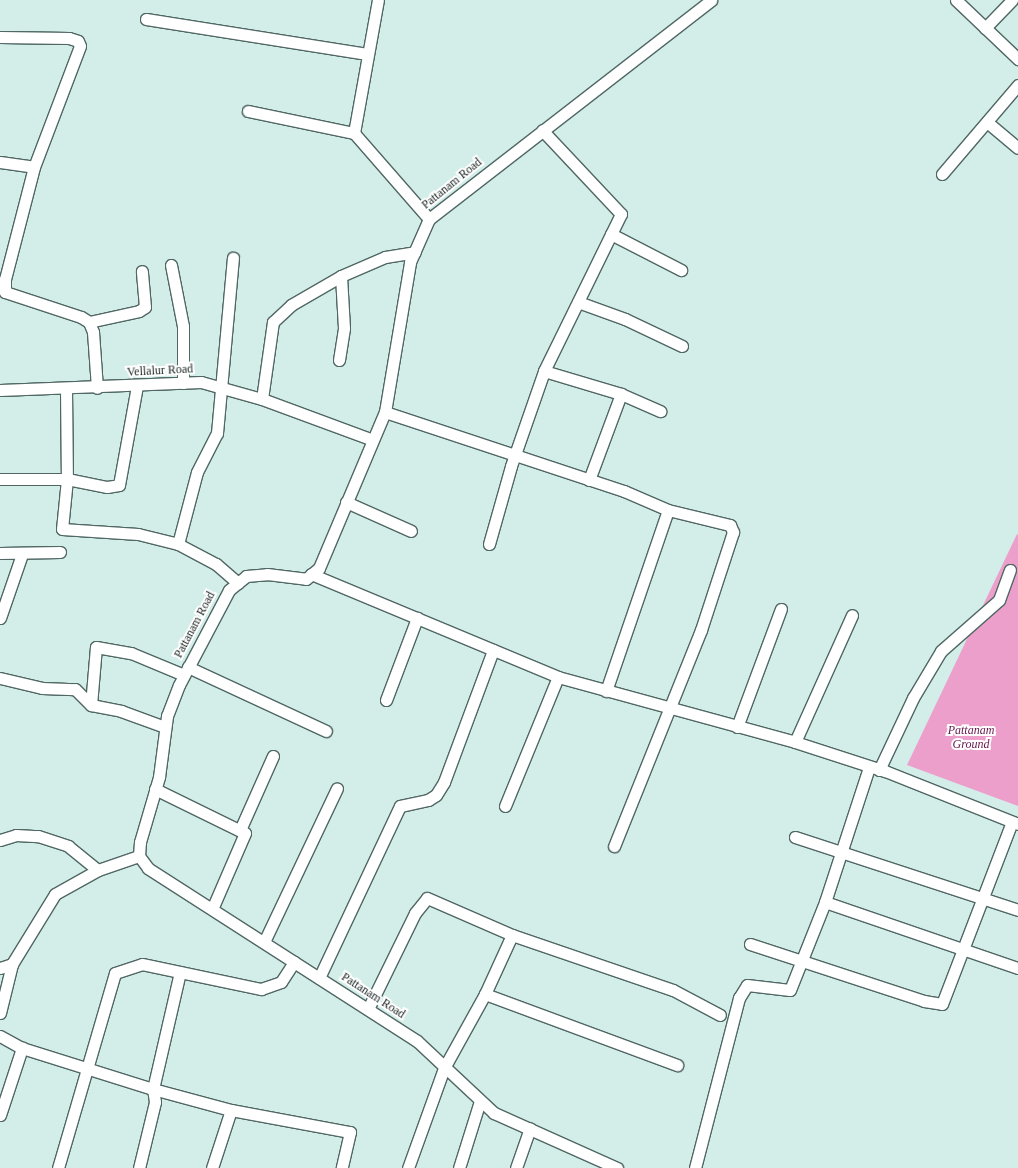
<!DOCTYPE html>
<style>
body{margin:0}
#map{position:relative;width:1018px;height:1168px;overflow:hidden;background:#d3ede9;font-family:"Times New Roman",serif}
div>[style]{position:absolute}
.green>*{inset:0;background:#ed9fcb}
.roads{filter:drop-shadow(1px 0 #506764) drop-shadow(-1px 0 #506764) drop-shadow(0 1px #506764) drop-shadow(0 -1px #506764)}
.minor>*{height:11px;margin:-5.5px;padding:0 5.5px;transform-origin:5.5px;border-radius:5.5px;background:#fff}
span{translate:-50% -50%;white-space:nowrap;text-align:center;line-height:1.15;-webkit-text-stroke:4px #fff;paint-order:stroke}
.street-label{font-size:12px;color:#17211f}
.park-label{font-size:12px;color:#65164a;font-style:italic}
</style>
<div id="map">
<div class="green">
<div style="clip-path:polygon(1017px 534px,1018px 535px,1018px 806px,907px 765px)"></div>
</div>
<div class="roads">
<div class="minor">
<div style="left:956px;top:0;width:86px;rotate:43.6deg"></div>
<div style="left:146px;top:19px;width:224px;rotate:9deg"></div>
<div style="left:985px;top:28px;width:39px;rotate:-46deg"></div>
<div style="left:0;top:37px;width:69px;rotate:0.8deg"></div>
<div style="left:69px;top:38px;width:9px;rotate:18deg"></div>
<div style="left:78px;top:41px;width:5px;rotate:68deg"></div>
<div style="left:80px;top:46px;width:129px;rotate:110.8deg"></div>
<div style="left:34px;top:167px;width:116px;rotate:104.5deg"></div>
<div style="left:5px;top:279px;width:13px;rotate:90deg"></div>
<div style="left:5px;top:292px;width:80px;rotate:18.2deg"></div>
<div style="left:81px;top:317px;width:9px;rotate:32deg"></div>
<div style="left:89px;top:322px;width:11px;rotate:68deg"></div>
<div style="left:93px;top:332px;width:56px;rotate:85.9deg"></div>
<div style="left:248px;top:111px;width:108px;rotate:11.7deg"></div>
<div style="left:354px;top:133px;width:114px;rotate:48.9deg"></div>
<div style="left:987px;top:122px;width:40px;rotate:40deg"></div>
<div style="left:354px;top:133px;width:135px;rotate:-79.8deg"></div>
<div style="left:0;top:162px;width:34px;rotate:8deg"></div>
<div style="left:942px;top:174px;width:117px;rotate:-49.5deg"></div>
<div style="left:611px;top:234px;width:79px;rotate:27.2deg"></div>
<div style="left:171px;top:265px;width:62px;rotate:78.9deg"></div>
<div style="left:183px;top:326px;width:57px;rotate:90deg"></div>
<div style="left:578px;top:302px;width:50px;rotate:19.9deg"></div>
<div style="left:625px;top:319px;width:63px;rotate:25.3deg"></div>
<div style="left:89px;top:322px;width:51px;rotate:-12.4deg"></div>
<div style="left:139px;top:311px;width:7px;rotate:-34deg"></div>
<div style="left:145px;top:307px;width:36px;rotate:-95deg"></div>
<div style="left:339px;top:360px;width:32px;rotate:-81deg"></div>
<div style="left:344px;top:328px;width:52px;rotate:-93.3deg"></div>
<div style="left:544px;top:371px;width:80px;rotate:16.6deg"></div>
<div style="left:621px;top:394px;width:43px;rotate:23.6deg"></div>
<div style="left:66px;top:389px;width:90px;rotate:89.4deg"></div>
<div style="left:67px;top:479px;width:50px;rotate:95.7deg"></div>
<div style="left:62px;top:529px;width:76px;rotate:3.8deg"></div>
<div style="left:138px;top:534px;width:41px;rotate:14deg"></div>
<div style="left:178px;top:544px;width:43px;rotate:27.8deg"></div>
<div style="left:216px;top:564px;width:29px;rotate:41deg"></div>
<div style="left:0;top:390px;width:201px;rotate:-2.3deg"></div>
<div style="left:201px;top:382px;width:63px;rotate:15.6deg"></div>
<div style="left:262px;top:399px;width:118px;rotate:20.3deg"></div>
<div style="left:262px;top:399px;width:78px;rotate:-81.9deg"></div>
<div style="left:273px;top:322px;width:25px;rotate:-43deg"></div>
<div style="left:291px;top:305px;width:58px;rotate:-30.1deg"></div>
<div style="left:341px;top:276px;width:48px;rotate:-23.4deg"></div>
<div style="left:385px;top:257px;width:30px;rotate:-9deg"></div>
<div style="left:385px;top:412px;width:252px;rotate:18.3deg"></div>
<div style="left:624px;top:491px;width:48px;rotate:23.4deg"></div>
<div style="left:668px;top:510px;width:64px;rotate:13.6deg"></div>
<div style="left:730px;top:525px;width:8px;rotate:67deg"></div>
<div style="left:733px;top:532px;width:103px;rotate:108.1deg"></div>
<div style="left:701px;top:630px;width:233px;rotate:111.9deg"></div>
<div style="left:0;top:479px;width:67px"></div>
<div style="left:67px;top:479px;width:41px;rotate:11.3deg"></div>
<div style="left:107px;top:487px;width:12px;rotate:-9deg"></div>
<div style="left:119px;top:485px;width:101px;rotate:-79.7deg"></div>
<div style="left:589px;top:480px;width:92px;rotate:-69.6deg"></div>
<div style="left:346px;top:502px;width:71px;rotate:24deg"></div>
<div style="left:178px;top:544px;width:74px;rotate:-75.2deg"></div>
<div style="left:197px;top:472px;width:44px;rotate:-62.9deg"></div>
<div style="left:217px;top:433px;width:176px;rotate:-84.8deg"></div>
<div style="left:489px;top:544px;width:81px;rotate:-74.2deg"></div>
<div style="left:511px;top:466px;width:101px;rotate:-70.8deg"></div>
<div style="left:544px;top:371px;width:175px;rotate:-63.9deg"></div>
<div style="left:621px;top:214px;width:115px;rotate:-133.2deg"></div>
<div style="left:0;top:553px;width:60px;rotate:-1deg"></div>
<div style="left:311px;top:574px;width:268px;rotate:22.6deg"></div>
<div style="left:558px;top:677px;width:246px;rotate:15.3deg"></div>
<div style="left:795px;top:742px;width:95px;rotate:17.9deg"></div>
<div style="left:885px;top:771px;width:143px;rotate:21.7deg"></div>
<div style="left:0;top:618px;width:68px;rotate:-71deg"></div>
<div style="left:188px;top:667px;width:152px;rotate:24.9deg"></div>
<div style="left:0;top:678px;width:43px;rotate:13.4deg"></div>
<div style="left:42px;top:688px;width:33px;rotate:2deg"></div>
<div style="left:75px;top:689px;width:23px;rotate:45deg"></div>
<div style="left:91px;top:705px;width:31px;rotate:11deg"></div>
<div style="left:121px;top:711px;width:47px;rotate:20deg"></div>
<div style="left:606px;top:691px;width:191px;rotate:-71.1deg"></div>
<div style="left:386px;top:700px;width:88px;rotate:-69.3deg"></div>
<div style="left:91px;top:705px;width:58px;rotate:-85.1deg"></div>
<div style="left:96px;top:647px;width:36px;rotate:10deg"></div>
<div style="left:131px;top:653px;width:57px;rotate:22.5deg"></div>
<div style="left:737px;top:727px;width:126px;rotate:-69.6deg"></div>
<div style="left:795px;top:742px;width:139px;rotate:-65.8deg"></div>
<div style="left:879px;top:770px;width:80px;rotate:-64.7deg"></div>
<div style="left:913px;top:698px;width:55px;rotate:-59.2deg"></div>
<div style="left:941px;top:651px;width:77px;rotate:-41.3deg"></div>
<div style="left:999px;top:600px;width:32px;rotate:-70deg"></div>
<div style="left:155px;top:789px;width:100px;rotate:26.1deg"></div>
<div style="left:245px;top:833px;width:81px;rotate:113.4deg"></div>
<div style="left:505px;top:806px;width:139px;rotate:-67.7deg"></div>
<div style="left:240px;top:830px;width:81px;rotate:-66deg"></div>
<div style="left:795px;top:837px;width:235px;rotate:18.1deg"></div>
<div style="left:0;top:840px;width:17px;rotate:-17deg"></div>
<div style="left:16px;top:835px;width:22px;rotate:3deg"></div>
<div style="left:38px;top:836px;width:32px;rotate:18deg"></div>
<div style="left:68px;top:846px;width:38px;rotate:39deg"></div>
<div style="left:825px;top:902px;width:204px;rotate:18.9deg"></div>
<div style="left:264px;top:942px;width:170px;rotate:-64.6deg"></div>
<div style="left:750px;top:944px;width:183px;rotate:18.1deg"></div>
<div style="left:924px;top:1001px;width:18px;rotate:9deg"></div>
<div style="left:942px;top:1004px;width:195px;rotate:-69deg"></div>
<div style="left:0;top:968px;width:13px;rotate:-18deg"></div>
<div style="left:12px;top:964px;width:82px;rotate:-58.4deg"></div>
<div style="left:55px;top:894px;width:49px;rotate:-29.2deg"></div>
<div style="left:98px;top:870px;width:43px;rotate:-18.9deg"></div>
<div style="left:180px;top:972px;width:120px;rotate:103deg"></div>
<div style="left:153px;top:1089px;width:81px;rotate:15.1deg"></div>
<div style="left:231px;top:1110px;width:121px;rotate:10.5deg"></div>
<div style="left:350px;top:1132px;width:37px;rotate:103deg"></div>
<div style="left:319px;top:978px;width:190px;rotate:-64.8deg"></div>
<div style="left:400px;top:806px;width:29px;rotate:-12deg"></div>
<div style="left:428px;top:800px;width:9px;rotate:-32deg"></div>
<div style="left:436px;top:795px;width:15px;rotate:-58deg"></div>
<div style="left:444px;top:782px;width:141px;rotate:-69.6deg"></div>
<div style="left:485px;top:994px;width:205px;rotate:20.3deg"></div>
<div style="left:368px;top:1009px;width:107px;rotate:-63.9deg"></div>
<div style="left:415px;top:913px;width:19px;rotate:-51deg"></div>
<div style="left:427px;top:898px;width:93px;rotate:23.5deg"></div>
<div style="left:512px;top:935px;width:170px;rotate:18.9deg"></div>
<div style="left:673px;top:990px;width:53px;rotate:28deg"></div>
<div style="left:0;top:1013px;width:50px;rotate:-76.2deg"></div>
<div style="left:0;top:1036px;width:25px;rotate:29deg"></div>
<div style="left:22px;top:1048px;width:137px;rotate:17.4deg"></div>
<div style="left:153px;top:1089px;width:13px;rotate:81deg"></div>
<div style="left:155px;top:1102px;width:68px;rotate:103.6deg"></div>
<div style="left:0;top:1115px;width:71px;rotate:-71.8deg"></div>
<div style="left:58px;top:1168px;width:203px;rotate:-73.7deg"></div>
<div style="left:115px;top:973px;width:28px;rotate:-18deg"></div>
<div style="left:142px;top:964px;width:122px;rotate:11.9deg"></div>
<div style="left:261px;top:989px;width:21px;rotate:-19deg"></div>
<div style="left:281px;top:982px;width:24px;rotate:-57deg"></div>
<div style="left:212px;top:1168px;width:61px;rotate:-71.9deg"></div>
<div style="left:408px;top:1168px;width:106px;rotate:-70.2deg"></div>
<div style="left:444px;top:1068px;width:85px;rotate:-61deg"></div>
<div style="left:485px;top:994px;width:65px;rotate:-65.4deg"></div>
<div style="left:459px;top:1168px;width:70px;rotate:-72.6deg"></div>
<div style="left:516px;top:1168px;width:42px;rotate:-70.7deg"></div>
<div style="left:617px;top:1168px;width:135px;rotate:-155.9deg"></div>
<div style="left:494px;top:1113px;width:105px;rotate:-136.9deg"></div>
<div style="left:417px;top:1041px;width:320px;rotate:-147.3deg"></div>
<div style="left:148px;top:868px;width:15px;rotate:-127deg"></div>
<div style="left:139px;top:856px;width:14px;rotate:-86deg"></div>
<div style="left:140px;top:842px;width:68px;rotate:-73.7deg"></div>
<div style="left:159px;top:777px;width:62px;rotate:-82.5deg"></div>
<div style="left:167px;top:716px;width:33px;rotate:-69deg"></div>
<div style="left:179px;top:685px;width:107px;rotate:-62.2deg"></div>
<div style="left:229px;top:590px;width:22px;rotate:-39deg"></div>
<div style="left:246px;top:576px;width:21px;rotate:-5deg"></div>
<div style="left:267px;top:574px;width:39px;rotate:7deg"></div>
<div style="left:306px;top:579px;width:17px;rotate:-40deg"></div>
<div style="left:319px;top:568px;width:169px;rotate:-67.1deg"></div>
<div style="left:385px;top:412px;width:152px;rotate:-80.5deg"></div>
<div style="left:410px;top:262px;width:47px;rotate:-66.2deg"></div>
<div style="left:429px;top:219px;width:357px;rotate:-37.8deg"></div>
<div style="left:695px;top:1168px;width:176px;rotate:-75.5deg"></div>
<div style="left:739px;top:998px;width:15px;rotate:-58deg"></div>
<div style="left:747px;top:985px;width:43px;rotate:6.6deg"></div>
<div style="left:790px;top:990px;width:95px;rotate:-68.3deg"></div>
<div style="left:825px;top:902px;width:142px;rotate:-71.9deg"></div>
</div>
</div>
<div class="street-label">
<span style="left:452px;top:184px;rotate:-39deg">Pattanam Road</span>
<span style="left:160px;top:371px;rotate:-3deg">Vellalur Road</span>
<span style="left:195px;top:625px;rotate:-62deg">Pattanam Road</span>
<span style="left:373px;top:996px;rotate:33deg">Pattanam Road</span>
</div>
<div class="park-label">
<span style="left:971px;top:738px">Pattanam<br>Ground</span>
</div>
</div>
